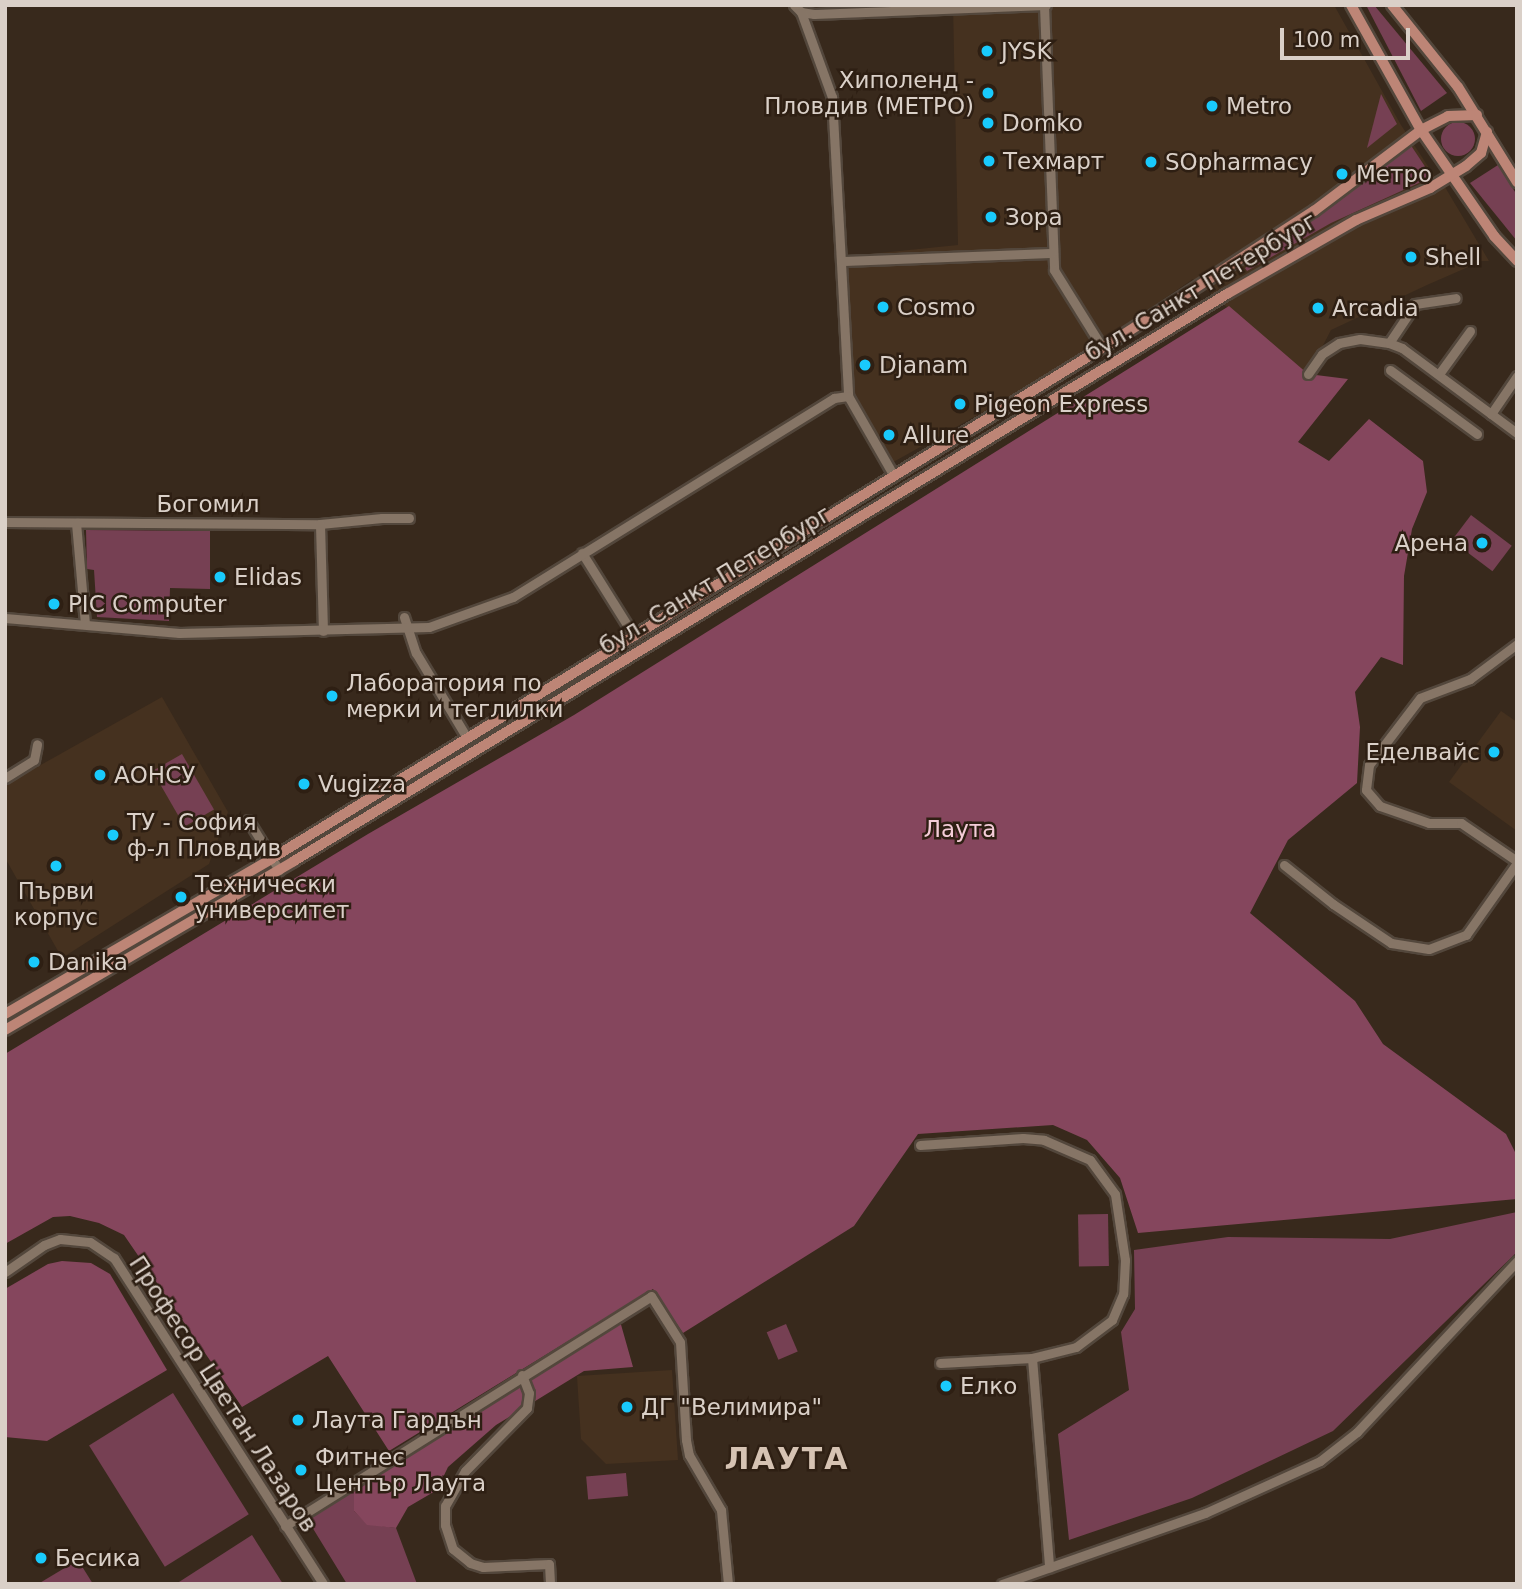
<!DOCTYPE html>
<meta charset="utf-8">
<style>
body{margin:0}
#map{position:relative;width:1522px;height:1589px;overflow:hidden;background:#38291c;font-family:"DejaVu Sans",sans-serif}
div>[style]{position:absolute}
.built>*{inset:0;background:#45311f}
.green>*{inset:0;background:#764053;transform-origin:0 0}
.round{border-radius:50%}
.forest>*{inset:0;background:#85465d}
.roads{filter:drop-shadow(2px 0 #53473c) drop-shadow(-2px 0 #53473c) drop-shadow(0 2px #53473c) drop-shadow(0 -2px #53473c)}
.minor>*{height:9px;margin:-4.5px;padding:0 4.5px;transform-origin:4.5px;border-radius:4.5px;background:#867566}
.major>*{height:10px;margin:-5px;padding:0 5px;transform-origin:5px;border-radius:5px;background:#bd8576}
.dots>*{width:19px;height:19px;translate:-50% -50%;box-sizing:border-box;border:4px solid #2e1f13;border-radius:50%}
span{translate:-50% -50%;white-space:nowrap;text-align:center;line-height:1.15;-webkit-text-stroke:5px #2e1f13;paint-order:stroke}
.poi-label{font-size:23px;color:#dad0c8}
.left{translate:0 -50%;text-align:left}
.right{translate:-100% -50%;text-align:right}
.street-label{font-size:23px;color:#dad0c8}
.park-label{font-size:23px;color:#f4ccd8}
.district-label{font-size:30px;color:#d6c3b3;font-weight:700;letter-spacing:2px}
.frame{position:absolute;inset:0;border:7px solid #dad0c8;pointer-events:none}
.scale{position:absolute;left:1280px;top:28px;width:130px;height:32px;box-sizing:border-box;border:4px solid #dad0c8;border-top:0;padding-left:9px;font-size:21px;line-height:24px;white-space:nowrap;color:#dad0c8;-webkit-text-stroke:5px #2e1f13;paint-order:stroke}
</style>
<div id="map">
<div class="built">
<div style="clip-path:polygon(953px 5px,1334px 5px,1401px 125px,1437px 180px,1442px 182px,1489px 261px,1482px 261px,1427px 285px,1331px 330px,1308px 374px,1193px 279px,1064px 367px,888px 465px,848px 396px,842px 261px,850px 256px,958px 245px)"></div>
<div style="clip-path:polygon(162px 697px,228px 812px,209px 864px,62px 958px,5px 858px,5px 785px)"></div>
<div style="clip-path:polygon(1501px 711px,1517px 722px,1517px 831px,1449px 782px)"></div>
<div style="clip-path:polygon(672px 1370px,678px 1460px,606px 1464px,581px 1439px,577px 1376px)"></div>
</div>
<div class="green">
<div style="clip-path:polygon(1366px 5px,1374px 5px,1447px 93px,1421px 111px)"></div>
<div style="clip-path:polygon(1381px 94px,1397px 124px,1367px 148px)"></div>
<div class="round" style="left:1441px;top:122px;width:34px;height:34px"></div>
<div style="clip-path:polygon(1410px 144px,1432px 177px,1331px 223px,1247px 271px,1245px 268px,1342px 199px)"></div>
<div style="clip-path:polygon(1498px 165px,1517px 195px,1517px 241px,1470px 183px)"></div>
<div style="left:1471px;top:515px;width:51px;height:32px;rotate:37deg"></div>
<div style="clip-path:polygon(86px 530px,210px 531px,210px 589px,170px 588px,169px 621px,97px 617px,94px 570px,87px 569px)"></div>
<div style="left:182px;top:754px;width:64px;height:34px;rotate:60deg"></div>
<div style="clip-path:polygon(1517px 1212px,1517px 1252px,1333px 1431px,1192px 1498px,1069px 1540px,1058px 1434px,1129px 1390px,1121px 1332px,1135px 1309px,1134px 1250px,1228px 1237px,1390px 1239px)"></div>
<div style="left:1108px;top:1214px;width:52px;height:30px;rotate:89deg"></div>
<div style="left:786px;top:1324px;width:30px;height:21px;rotate:67deg"></div>
<div style="left:173px;top:1393px;width:143px;height:99px;rotate:58deg"></div>
<div style="left:626px;top:1473px;width:23px;height:40px;rotate:85deg"></div>
<div style="clip-path:polygon(354px 1490px,354px 1511px,367px 1524px,396px 1528px,417px 1584px,347px 1584px,309px 1522px,313px 1516px)"></div>
<div style="clip-path:polygon(252px 1535px,283px 1584px,180px 1584px,179px 1582px)"></div>
<div style="clip-path:polygon(78px 1560px,93px 1584px,38px 1584px)"></div>
</div>
<div class="forest">
<div style="clip-path:polygon(1229px 306px,1308px 374px,1348px 379px,1298px 442px,1329px 461px,1369px 419px,1423px 461px,1427px 492px,1412px 529px,1404px 576px,1403px 665px,1381px 657px,1355px 692px,1360px 727px,1357px 783px,1288px 840px,1250px 913px,1355px 1001px,1383px 1044px,1506px 1134px,1517px 1156px,1517px 1199px,1138px 1233px,1120px 1178px,1087px 1140px,1053px 1125px,918px 1134px,854px 1226px,683px 1333px,653px 1289px,389px 1451px,328px 1356px,242px 1407px,124px 1235px,99px 1223px,70px 1216px,53px 1217px,5px 1244px,5px 1054px,368px 834px,574px 715px)"></div>
<div style="clip-path:polygon(62px 1261px,91px 1263px,110px 1274px,167px 1370px,47px 1441px,5px 1437px,5px 1289px,48px 1264px)"></div>
<div style="clip-path:polygon(620px 1321px,633px 1367px,584px 1371px,496px 1425px,448px 1467px,437px 1490px,408px 1507px,396px 1528px,367px 1525px,354px 1511px,354px 1490px)"></div>
</div>
<div class="roads">
<div class="minor">
<div style="left:794px;top:5px;width:10px;rotate:45deg"></div>
<div style="left:801px;top:12px;width:13px;rotate:9deg"></div>
<div style="left:814px;top:14px;width:232px;rotate:-2.2deg"></div>
<div style="left:1044px;top:5px;width:265px;rotate:87.8deg"></div>
<div style="left:1054px;top:270px;width:91px;rotate:58.1deg"></div>
<div style="left:801px;top:12px;width:90px;rotate:70deg"></div>
<div style="left:832px;top:97px;width:299px;rotate:86.9deg"></div>
<div style="left:848px;top:396px;width:92px;rotate:60.1deg"></div>
<div style="left:842px;top:261px;width:210px;rotate:-2.2deg"></div>
<div style="left:1389px;top:343px;width:47px;rotate:-56.3deg"></div>
<div style="left:1415px;top:304px;width:41px;rotate:-8.3deg"></div>
<div style="left:1390px;top:370px;width:108px;rotate:36.3deg"></div>
<div style="left:1308px;top:374px;width:24px;rotate:-55deg"></div>
<div style="left:1322px;top:354px;width:20px;rotate:-33deg"></div>
<div style="left:1339px;top:343px;width:21px;rotate:-11deg"></div>
<div style="left:1360px;top:339px;width:29px;rotate:8deg"></div>
<div style="left:1389px;top:343px;width:14px;rotate:21deg"></div>
<div style="left:1402px;top:348px;width:143px;rotate:36.5deg"></div>
<div style="left:1439px;top:374px;width:53px;rotate:-54.2deg"></div>
<div style="left:1491px;top:414px;width:46px;rotate:-55.6deg"></div>
<div style="left:5px;top:522px;width:315px;rotate:0.4deg"></div>
<div style="left:320px;top:524px;width:62px;rotate:-5.5deg"></div>
<div style="left:382px;top:518px;width:27px"></div>
<div style="left:76px;top:523px;width:101px;rotate:84.9deg"></div>
<div style="left:320px;top:524px;width:107px;rotate:88.4deg"></div>
<div style="left:582px;top:553px;width:98px;rotate:57.9deg"></div>
<div style="left:404px;top:617px;width:38px;rotate:72deg"></div>
<div style="left:416px;top:653px;width:99px;rotate:59deg"></div>
<div style="left:5px;top:618px;width:175px;rotate:4.9deg"></div>
<div style="left:179px;top:633px;width:250px;rotate:-1.4deg"></div>
<div style="left:429px;top:627px;width:89px;rotate:-19.7deg"></div>
<div style="left:513px;top:597px;width:378px;rotate:-31.8deg"></div>
<div style="left:834px;top:398px;width:14px;rotate:-8deg"></div>
<div style="left:1517px;top:644px;width:59px;rotate:143.3deg"></div>
<div style="left:1470px;top:679px;width:53px;rotate:159.2deg"></div>
<div style="left:1420px;top:698px;width:84px;rotate:127.3deg"></div>
<div style="left:1369px;top:765px;width:25px;rotate:97deg"></div>
<div style="left:1366px;top:790px;width:21px;rotate:49deg"></div>
<div style="left:1380px;top:806px;width:52px;rotate:19.1deg"></div>
<div style="left:1429px;top:823px;width:32px"></div>
<div style="left:1461px;top:823px;width:68px;rotate:34.2deg"></div>
<div style="left:5px;top:778px;width:34px;rotate:-32deg"></div>
<div style="left:34px;top:760px;width:16px;rotate:-79deg"></div>
<div style="left:248px;top:820px;width:59px;rotate:58.2deg"></div>
<div style="left:1284px;top:865px;width:63px;rotate:38.5deg"></div>
<div style="left:1333px;top:904px;width:70px;rotate:33.9deg"></div>
<div style="left:1391px;top:943px;width:38px;rotate:9deg"></div>
<div style="left:1429px;top:949px;width:40px;rotate:-21deg"></div>
<div style="left:1466px;top:935px;width:88px;rotate:-54.7deg"></div>
<div style="left:920px;top:1145px;width:103px;rotate:-3.9deg"></div>
<div style="left:1023px;top:1138px;width:21px;rotate:5deg"></div>
<div style="left:1044px;top:1140px;width:50px;rotate:23.5deg"></div>
<div style="left:1090px;top:1160px;width:42px;rotate:53.7deg"></div>
<div style="left:1115px;top:1194px;width:67px;rotate:81.4deg"></div>
<div style="left:1125px;top:1260px;width:34px;rotate:93deg"></div>
<div style="left:1123px;top:1294px;width:28px;rotate:113deg"></div>
<div style="left:1112px;top:1320px;width:45px;rotate:143.1deg"></div>
<div style="left:1076px;top:1347px;width:45px;rotate:166deg"></div>
<div style="left:1032px;top:1358px;width:92px;rotate:176.9deg"></div>
<div style="left:5px;top:1272px;width:47px;rotate:-34.7deg"></div>
<div style="left:44px;top:1245px;width:17px;rotate:-21deg"></div>
<div style="left:60px;top:1239px;width:30px;rotate:6deg"></div>
<div style="left:90px;top:1242px;width:29px;rotate:34deg"></div>
<div style="left:114px;top:1258px;width:387px;rotate:57.3deg"></div>
<div style="left:1032px;top:1358px;width:210px;rotate:85.3deg"></div>
<div style="left:522px;top:1375px;width:19px;rotate:69deg"></div>
<div style="left:529px;top:1393px;width:15px;rotate:98deg"></div>
<div style="left:527px;top:1408px;width:88px;rotate:134.5deg"></div>
<div style="left:465px;top:1471px;width:40px;rotate:119.7deg"></div>
<div style="left:445px;top:1506px;width:19px;rotate:90deg"></div>
<div style="left:445px;top:1525px;width:25px;rotate:72deg"></div>
<div style="left:453px;top:1549px;width:22px;rotate:39deg"></div>
<div style="left:470px;top:1563px;width:14px;rotate:17deg"></div>
<div style="left:483px;top:1567px;width:66px;rotate:-2.6deg"></div>
<div style="left:549px;top:1564px;width:20px;rotate:87deg"></div>
<div style="left:285px;top:1526px;width:432px;rotate:-32.1deg"></div>
<div style="left:651px;top:1296px;width:54px;rotate:57.8deg"></div>
<div style="left:680px;top:1342px;width:98px;rotate:86.5deg"></div>
<div style="left:686px;top:1440px;width:15px;rotate:79deg"></div>
<div style="left:689px;top:1455px;width:64px;rotate:59.8deg"></div>
<div style="left:721px;top:1510px;width:74px;rotate:84.6deg"></div>
<div style="left:1002px;top:1584px;width:215px;rotate:-19.3deg"></div>
<div style="left:1205px;top:1513px;width:126px;rotate:-24.3deg"></div>
<div style="left:1320px;top:1461px;width:47px;rotate:-38.1deg"></div>
<div style="left:1357px;top:1432px;width:234px;rotate:-46.9deg"></div>
</div>
<div class="major">
<div style="left:1351px;top:5px;width:143px;rotate:60.8deg"></div>
<div style="left:1421px;top:130px;width:129px;rotate:55.4deg"></div>
<div style="left:1494px;top:236px;width:34px;rotate:47deg"></div>
<div style="left:1392px;top:5px;width:105px;rotate:51.2deg"></div>
<div style="left:1458px;top:87px;width:112px;rotate:58.2deg"></div>
<div style="left:5px;top:1014px;width:308px;rotate:-30.2deg"></div>
<div style="left:271px;top:859px;width:987px;rotate:-31.58deg"></div>
<div style="left:1112px;top:342px;width:241px;rotate:-33deg"></div>
<div style="left:1314px;top:211px;width:134px;rotate:-37.1deg"></div>
<div style="left:1421px;top:130px;width:30px;rotate:-27deg"></div>
<div style="left:1448px;top:116px;width:29px;rotate:-2deg"></div>
<div style="left:5px;top:1030px;width:335px;rotate:-30.3deg"></div>
<div style="left:294px;top:861px;width:1092px;rotate:-31.29deg"></div>
<div style="left:1227px;top:294px;width:149px;rotate:-29.8deg"></div>
<div style="left:1356px;top:220px;width:81px;rotate:-23.4deg"></div>
<div style="left:1430px;top:188px;width:42px;rotate:-31.4deg"></div>
<div style="left:1466px;top:166px;width:20px;rotate:-41deg"></div>
<div style="left:1481px;top:153px;width:22px;rotate:-74deg"></div>
</div>
</div>
<div class="dots">
<div style="left:987px;top:51px;background:#19cafc"></div>
<div style="left:988px;top:93px;background:#19cafc"></div>
<div style="left:1212px;top:106px;background:#19cafc"></div>
<div style="left:988px;top:123px;background:#19cafc"></div>
<div style="left:989px;top:161px;background:#19cafc"></div>
<div style="left:1151px;top:162px;background:#19cafc"></div>
<div style="left:1342px;top:174px;background:#19cafc"></div>
<div style="left:991px;top:217px;background:#19cafc"></div>
<div style="left:1411px;top:257px;background:#19cafc"></div>
<div style="left:883px;top:307px;background:#19cafc"></div>
<div style="left:1318px;top:308px;background:#19cafc"></div>
<div style="left:865px;top:365px;background:#19cafc"></div>
<div style="left:960px;top:404px;background:#19cafc"></div>
<div style="left:889px;top:435px;background:#19cafc"></div>
<div style="left:1482px;top:543px;background:#19cafc"></div>
<div style="left:220px;top:577px;background:#19cafc"></div>
<div style="left:54px;top:604px;background:#19cafc"></div>
<div style="left:332px;top:696px;background:#19cafc"></div>
<div style="left:1494px;top:752px;background:#19cafc"></div>
<div style="left:100px;top:775px;background:#19cafc"></div>
<div style="left:304px;top:784px;background:#19cafc"></div>
<div style="left:113px;top:835px;background:#19cafc"></div>
<div style="left:56px;top:866px;background:#19cafc"></div>
<div style="left:181px;top:897px;background:#19cafc"></div>
<div style="left:34px;top:962px;background:#19cafc"></div>
<div style="left:946px;top:1386px;background:#19cafc"></div>
<div style="left:627px;top:1407px;background:#19cafc"></div>
<div style="left:298px;top:1420px;background:#19cafc"></div>
<div style="left:301px;top:1470px;background:#19cafc"></div>
<div style="left:41px;top:1558px;background:#19cafc"></div>
</div>
<div class="poi-label">
<span class="left" style="left:1001px;top:51px">JYSK</span>
<span class="right" style="left:974px;top:93px">Хиполенд -<br>Пловдив (МЕТРО)</span>
<span class="left" style="left:1226px;top:106px">Metro</span>
<span class="left" style="left:1002px;top:123px">Domko</span>
<span class="left" style="left:1003px;top:161px">Техмарт</span>
<span class="left" style="left:1165px;top:162px">SOpharmacy</span>
<span class="left" style="left:1356px;top:174px">Метро</span>
<span class="left" style="left:1005px;top:217px">Зора</span>
<span class="left" style="left:1425px;top:257px">Shell</span>
<span class="left" style="left:897px;top:307px">Cosmo</span>
<span class="left" style="left:1332px;top:308px">Arcadia</span>
<span class="left" style="left:879px;top:365px">Djanam</span>
<span class="left" style="left:974px;top:404px">Pigeon Express</span>
<span class="left" style="left:903px;top:435px">Allure</span>
<span class="right" style="left:1468px;top:543px">Арена</span>
<span class="left" style="left:234px;top:577px">Elidas</span>
<span class="left" style="left:68px;top:604px">PIC Computer</span>
<span class="left" style="left:346px;top:696px">Лаборатория по<br>мерки и теглилки</span>
<span class="right" style="left:1480px;top:752px">Еделвайс</span>
<span class="left" style="left:114px;top:775px">АОНСУ</span>
<span class="left" style="left:318px;top:784px">Vugizza</span>
<span class="left" style="left:127px;top:835px">ТУ - София<br>ф-л Пловдив</span>
<span class="left" style="left:195px;top:897px">Технически<br>университет</span>
<span style="left:56px;top:904px">Първи<br>корпус</span>
<span class="left" style="left:48px;top:962px">Danika</span>
<span class="left" style="left:960px;top:1386px">Елко</span>
<span class="left" style="left:641px;top:1407px">ДГ "Велимира"</span>
<span class="left" style="left:312px;top:1420px">Лаута Гардън</span>
<span class="left" style="left:315px;top:1470px">Фитнес<br>Център Лаута</span>
<span class="left" style="left:55px;top:1558px">Бесика</span>
</div>
<div class="street-label">
<span style="left:1201px;top:287px;rotate:-31deg">бул. Санкт Петербург</span>
<span style="left:208px;top:504px">Богомил</span>
<span style="left:715px;top:580px;rotate:-31deg">бул. Санкт Петербург</span>
<span style="left:223px;top:1394px;rotate:57deg">Професор Цветан Лазаров</span>
</div>
<div class="park-label">
<span style="left:960px;top:829px">Лаута</span>
</div>
<div class="district-label">
<span style="left:787px;top:1459px">ЛАУТА</span>
</div>
<div class="frame"></div>
<div class="scale">100 m</div>
</div>
